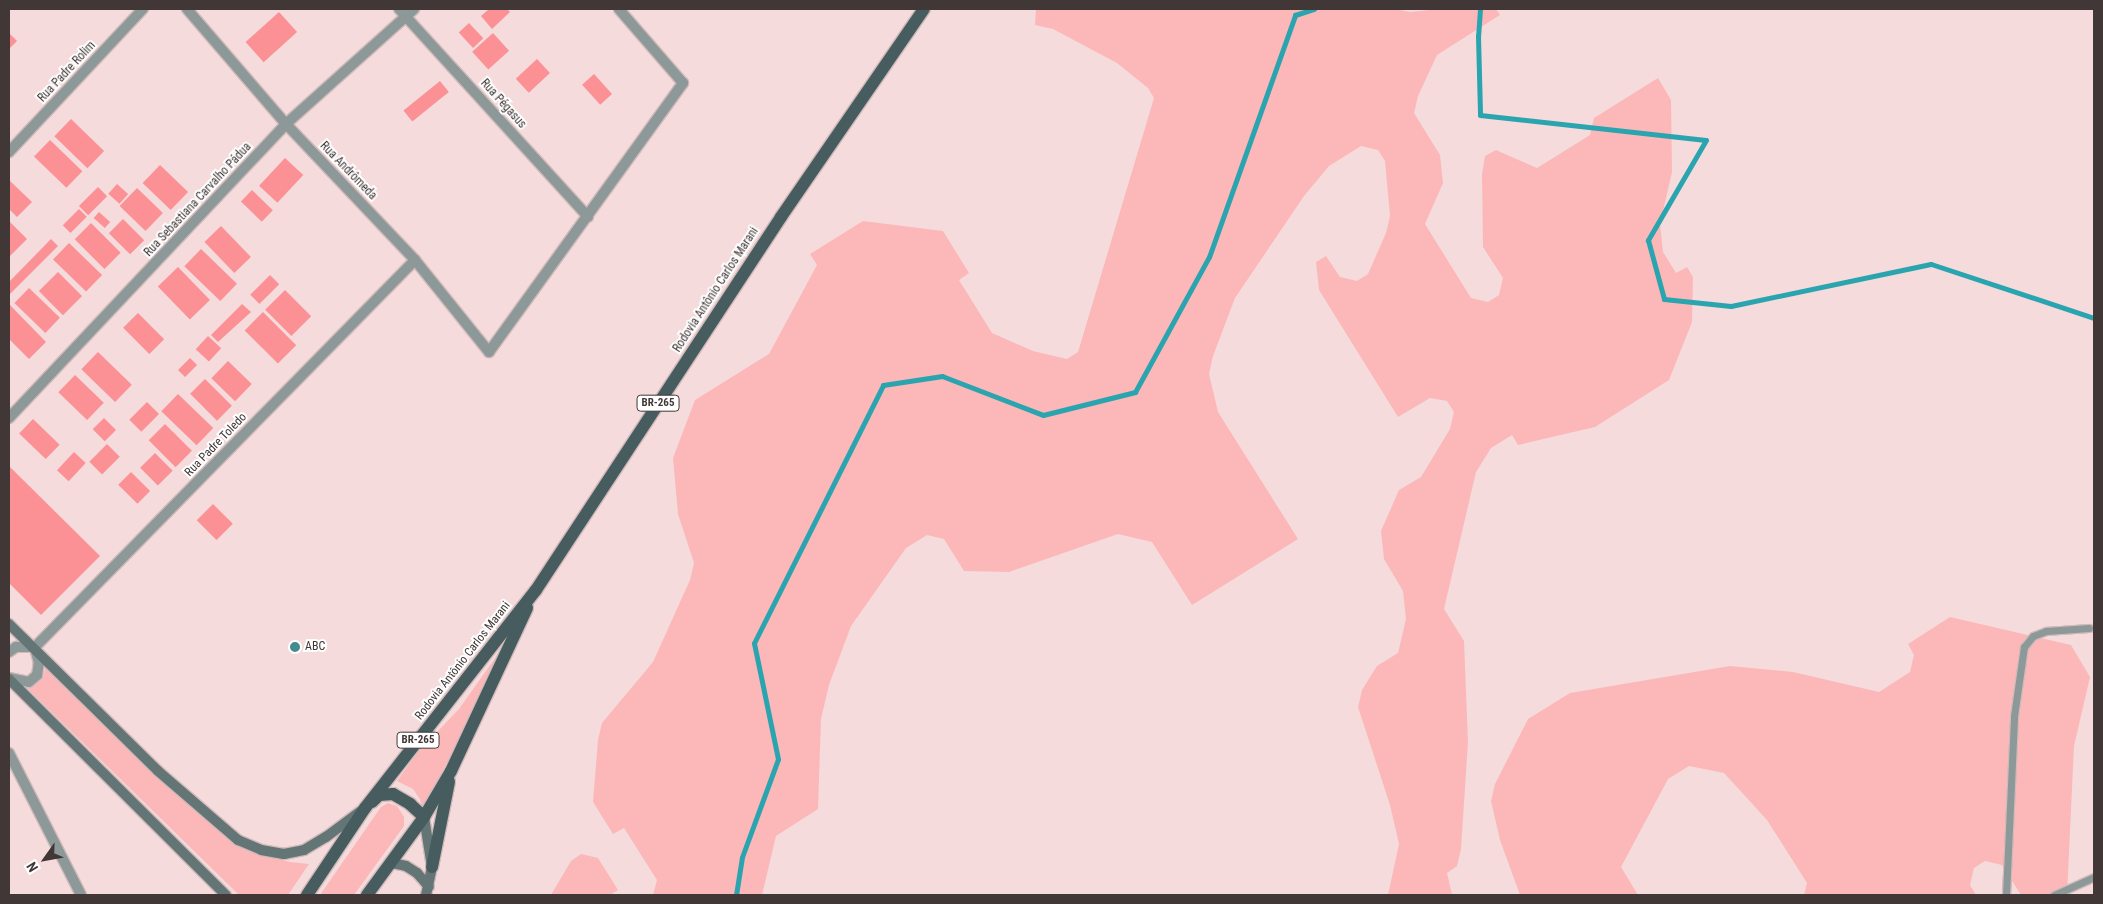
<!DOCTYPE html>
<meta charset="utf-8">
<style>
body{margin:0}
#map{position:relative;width:2103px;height:904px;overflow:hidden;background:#f5dbdb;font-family:"Roboto Condensed",sans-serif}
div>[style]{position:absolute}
.green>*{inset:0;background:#fcb8b9}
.stream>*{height:5px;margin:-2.5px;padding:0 2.5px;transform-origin:2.5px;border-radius:2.5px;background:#2aa4af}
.building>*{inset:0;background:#fb9195;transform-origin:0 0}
.roads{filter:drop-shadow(1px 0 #d1baba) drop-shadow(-1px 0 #d1baba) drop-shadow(0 1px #d1baba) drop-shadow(0 -1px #d1baba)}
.lane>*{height:7px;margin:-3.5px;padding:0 3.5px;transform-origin:3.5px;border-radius:3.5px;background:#8d9899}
.street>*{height:10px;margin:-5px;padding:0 5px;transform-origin:5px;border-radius:5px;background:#8d9899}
.secondary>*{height:10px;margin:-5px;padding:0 5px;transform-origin:5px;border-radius:5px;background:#647576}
.primary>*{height:12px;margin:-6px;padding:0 6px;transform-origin:6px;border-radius:6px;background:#475c5e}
.dots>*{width:14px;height:14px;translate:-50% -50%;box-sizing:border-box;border:2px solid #fff;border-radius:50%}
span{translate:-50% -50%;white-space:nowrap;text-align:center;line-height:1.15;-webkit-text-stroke:4px #fff;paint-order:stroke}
.shield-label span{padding:1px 4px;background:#fff;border:1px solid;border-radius:4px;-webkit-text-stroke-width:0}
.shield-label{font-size:11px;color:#413737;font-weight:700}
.street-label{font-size:12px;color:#413737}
.poi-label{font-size:12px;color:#413737}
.left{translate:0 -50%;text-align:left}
.frame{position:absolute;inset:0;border:10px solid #413737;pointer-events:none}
.north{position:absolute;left:20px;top:834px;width:50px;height:50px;-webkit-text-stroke:4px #fff;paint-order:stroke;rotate:238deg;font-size:14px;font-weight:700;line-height:20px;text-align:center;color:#413737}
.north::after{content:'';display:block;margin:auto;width:18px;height:22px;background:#413737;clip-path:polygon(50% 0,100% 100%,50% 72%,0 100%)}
</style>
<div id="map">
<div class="green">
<div style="clip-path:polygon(1036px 9px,1395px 9px,1410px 12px,1439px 9px,1496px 9px,1500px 15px,1437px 55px,1418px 96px,1414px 113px,1440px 155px,1443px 183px,1425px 224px,1471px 298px,1488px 302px,1499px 295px,1503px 278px,1483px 247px,1482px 174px,1485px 156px,1496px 150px,1537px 168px,1590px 135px,1594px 118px,1658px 78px,1671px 100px,1672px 172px,1660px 224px,1663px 252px,1676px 273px,1687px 267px,1693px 277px,1692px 322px,1669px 380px,1595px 427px,1518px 445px,1512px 435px,1491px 448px,1476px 472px,1444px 609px,1464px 641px,1468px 742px,1461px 849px,1457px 866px,1447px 873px,1452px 895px,1388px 895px,1399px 844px,1390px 805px,1358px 707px,1362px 690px,1377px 666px,1398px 653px,1406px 619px,1403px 591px,1384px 559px,1381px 531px,1399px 490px,1421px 477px,1450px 429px,1454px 412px,1447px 401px,1430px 398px,1398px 417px,1319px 290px,1316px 262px,1326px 256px,1340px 277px,1357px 281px,1368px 274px,1386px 233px,1390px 216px,1385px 161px,1378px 150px,1361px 146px,1329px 166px,1304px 196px,1235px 298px,1213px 356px,1209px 374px,1218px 412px,1298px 539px,1192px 605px,1152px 542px,1118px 534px,1009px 572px,964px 571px,944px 539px,927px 535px,906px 548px,851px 626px,829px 685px,821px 719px,818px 809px,776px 836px,762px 895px,653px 895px,657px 880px,624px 828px,613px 834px,593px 802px,598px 740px,602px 723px,653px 662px,690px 580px,694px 563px,678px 514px,673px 458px,695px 400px,769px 354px,817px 265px,810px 254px,863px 221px,943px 231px,969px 273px,959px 280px,992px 333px,1033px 351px,1067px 359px,1078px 352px,1154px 98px,1148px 88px,1117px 63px,1053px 29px,1035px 25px)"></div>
<div style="clip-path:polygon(1950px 617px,2071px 645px,2090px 677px,2074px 746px,2067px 895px,2021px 895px,2002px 865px,1985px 861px,1974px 868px,1970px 885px,1976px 895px,1804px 895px,1807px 883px,1767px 820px,1724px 773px,1689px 766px,1668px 779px,1621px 867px,1638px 895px,1520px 895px,1500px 840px,1491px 801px,1495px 784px,1528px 719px,1570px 693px,1730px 666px,1793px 672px,1879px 692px,1910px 672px,1914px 655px,1908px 644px)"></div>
<div style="clip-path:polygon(518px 626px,422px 810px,420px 799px,413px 789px,397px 781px,418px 752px,459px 709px)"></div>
<div style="clip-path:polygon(45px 666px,89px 708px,262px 854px,290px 862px,309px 864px,288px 895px,239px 895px,26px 687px,35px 684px,44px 676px)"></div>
<div style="clip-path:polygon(388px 803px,397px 806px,404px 817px,404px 826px,354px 895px,320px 895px,381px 807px)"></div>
<div style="clip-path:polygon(581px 854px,598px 858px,618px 890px,610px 895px,551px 895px,571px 861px)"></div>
</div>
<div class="stream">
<div style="left:1480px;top:9px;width:27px;rotate:94deg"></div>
<div style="left:1478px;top:36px;width:79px;rotate:88.5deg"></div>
<div style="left:1480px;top:115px;width:227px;rotate:6.3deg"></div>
<div style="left:1706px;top:140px;width:116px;rotate:120.1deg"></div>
<div style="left:1648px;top:240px;width:61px;rotate:74.8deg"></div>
<div style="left:1664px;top:299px;width:67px;rotate:6deg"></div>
<div style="left:1731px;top:306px;width:204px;rotate:-11.9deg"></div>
<div style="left:1931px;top:264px;width:172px;rotate:18.3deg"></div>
<div style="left:736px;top:895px;width:38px;rotate:-81deg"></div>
<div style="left:742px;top:857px;width:104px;rotate:-69.8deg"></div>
<div style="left:778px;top:759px;width:118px;rotate:-101.7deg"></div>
<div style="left:754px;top:643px;width:288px;rotate:-63.4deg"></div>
<div style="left:883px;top:385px;width:60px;rotate:-8.7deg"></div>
<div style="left:942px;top:376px;width:108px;rotate:21.1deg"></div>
<div style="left:1043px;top:415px;width:95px;rotate:-14deg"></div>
<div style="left:1135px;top:392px;width:154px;rotate:-61.3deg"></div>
<div style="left:1209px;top:257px;width:257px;rotate:-70.4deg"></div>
<div style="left:1295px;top:15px;width:20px;rotate:-18deg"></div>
</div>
<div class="building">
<div style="clip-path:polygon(489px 9px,507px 9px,510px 12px,492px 29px,481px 16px)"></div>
<div style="left:279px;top:12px;width:27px;height:45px;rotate:48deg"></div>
<div style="left:469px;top:23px;width:21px;height:14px;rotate:47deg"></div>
<div style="clip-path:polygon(9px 33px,17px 41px,9px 49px)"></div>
<div style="left:493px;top:33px;width:24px;height:28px;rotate:48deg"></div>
<div style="left:537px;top:59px;width:19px;height:29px;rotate:47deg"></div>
<div style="left:594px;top:74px;width:27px;height:16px;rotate:48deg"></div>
<div style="left:440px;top:81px;width:14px;height:47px;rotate:51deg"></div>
<div style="left:71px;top:119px;width:46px;height:24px;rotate:44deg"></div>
<div style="left:50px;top:140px;width:45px;height:23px;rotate:44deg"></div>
<div style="left:285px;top:158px;width:25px;height:38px;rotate:43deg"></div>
<div style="left:160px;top:165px;width:39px;height:25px;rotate:44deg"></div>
<div style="clip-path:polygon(9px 180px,32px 202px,17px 217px,9px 209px)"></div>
<div style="left:117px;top:184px;width:15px;height:13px;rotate:42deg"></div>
<div style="left:98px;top:187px;width:13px;height:27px;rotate:45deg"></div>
<div style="left:137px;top:188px;width:36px;height:25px;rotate:44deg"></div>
<div style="left:252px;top:190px;width:29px;height:16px;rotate:44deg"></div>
<div style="left:79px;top:209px;width:11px;height:23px;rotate:45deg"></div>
<div style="left:99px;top:212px;width:15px;height:8px;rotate:42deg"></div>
<div style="left:123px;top:219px;width:30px;height:20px;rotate:45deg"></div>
<div style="clip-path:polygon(9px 221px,27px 239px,9px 257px)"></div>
<div style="left:91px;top:223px;width:42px;height:23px;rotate:45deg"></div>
<div style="left:221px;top:226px;width:43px;height:23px;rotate:46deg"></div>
<div style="clip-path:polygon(51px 239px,58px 246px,9px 295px,9px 282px)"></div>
<div style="left:69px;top:243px;width:46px;height:23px;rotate:44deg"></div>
<div style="left:201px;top:249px;width:50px;height:24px;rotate:44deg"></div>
<div style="left:178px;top:267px;width:46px;height:28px;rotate:46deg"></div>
<div style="left:58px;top:272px;width:34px;height:27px;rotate:45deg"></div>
<div style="left:270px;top:275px;width:13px;height:28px;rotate:45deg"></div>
<div style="left:29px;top:288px;width:43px;height:21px;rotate:44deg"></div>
<div style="left:285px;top:290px;width:37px;height:28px;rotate:45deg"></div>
<div style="clip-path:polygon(9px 304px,46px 342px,29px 359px,9px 339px)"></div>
<div style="clip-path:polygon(242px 304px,251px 312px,218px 342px,211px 335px)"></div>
<div style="left:263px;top:312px;width:47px;height:26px;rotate:45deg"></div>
<div style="left:138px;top:313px;width:37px;height:21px;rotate:45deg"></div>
<div style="left:208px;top:336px;width:18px;height:18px;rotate:43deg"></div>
<div style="left:98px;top:352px;width:47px;height:24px;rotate:44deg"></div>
<div style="left:190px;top:358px;width:10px;height:17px;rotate:45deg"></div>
<div style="left:228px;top:361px;width:33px;height:24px;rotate:44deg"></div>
<div style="left:75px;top:375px;width:40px;height:24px;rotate:44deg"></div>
<div style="left:205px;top:379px;width:38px;height:21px;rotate:45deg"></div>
<div style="left:178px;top:394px;width:49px;height:24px;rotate:44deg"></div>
<div style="left:147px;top:402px;width:17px;height:25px;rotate:45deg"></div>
<div style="left:104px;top:418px;width:17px;height:16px;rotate:45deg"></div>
<div style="left:33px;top:419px;width:37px;height:20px;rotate:44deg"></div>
<div style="left:165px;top:424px;width:38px;height:23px;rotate:45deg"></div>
<div style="left:107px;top:444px;width:18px;height:25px;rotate:45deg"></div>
<div style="left:74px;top:452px;width:16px;height:25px;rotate:43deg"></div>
<div style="left:155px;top:453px;width:25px;height:21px;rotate:45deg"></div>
<div style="clip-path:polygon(9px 466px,100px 556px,41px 615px,9px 583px)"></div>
<div style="left:131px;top:472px;width:27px;height:18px;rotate:45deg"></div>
<div style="left:213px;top:504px;width:28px;height:23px;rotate:45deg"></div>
</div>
<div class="roads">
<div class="lane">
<div style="left:2006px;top:895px;width:179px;rotate:-87.4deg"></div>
<div style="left:2014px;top:716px;width:70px;rotate:-81.8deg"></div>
<div style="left:2024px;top:647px;width:14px;rotate:-51deg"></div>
<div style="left:2033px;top:636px;width:14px;rotate:-21deg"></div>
<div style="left:2046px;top:631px;width:43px;rotate:-4deg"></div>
<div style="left:2054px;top:895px;width:44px;rotate:-24.2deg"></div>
</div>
<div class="street">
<div style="left:187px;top:9px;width:152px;rotate:49.3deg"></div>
<div style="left:286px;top:124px;width:187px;rotate:46.5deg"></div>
<div style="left:415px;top:260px;width:118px;rotate:51.2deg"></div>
<div style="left:489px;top:352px;width:332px;rotate:-54.2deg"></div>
<div style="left:683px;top:83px;width:98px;rotate:-130.9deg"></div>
<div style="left:399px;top:9px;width:281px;rotate:47.7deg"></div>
<div style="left:9px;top:152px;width:196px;rotate:-46.9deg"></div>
<div style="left:9px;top:418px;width:404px;rotate:-46.7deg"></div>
<div style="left:286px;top:124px;width:172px;rotate:-41.9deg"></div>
<div style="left:35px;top:647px;width:542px;rotate:-45.52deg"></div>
<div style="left:9px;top:652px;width:9px;rotate:-36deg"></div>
<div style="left:16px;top:647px;width:19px"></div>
<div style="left:9px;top:678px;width:20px;rotate:11deg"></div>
<div style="left:29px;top:682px;width:11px;rotate:-41deg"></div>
<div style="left:37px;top:675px;width:12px;rotate:-81deg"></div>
<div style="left:39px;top:663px;width:16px;rotate:-105deg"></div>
<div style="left:9px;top:753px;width:159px;rotate:63.1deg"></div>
</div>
<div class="secondary">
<div style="left:9px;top:624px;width:209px;rotate:44.6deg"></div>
<div style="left:158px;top:771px;width:106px;rotate:40.8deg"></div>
<div style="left:238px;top:840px;width:25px;rotate:23deg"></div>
<div style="left:261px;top:850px;width:23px;rotate:10deg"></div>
<div style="left:284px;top:854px;width:20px;rotate:-11deg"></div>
<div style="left:304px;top:850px;width:26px;rotate:-31deg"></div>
<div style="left:326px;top:837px;width:44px;rotate:-36.6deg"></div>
<div style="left:9px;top:679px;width:306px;rotate:44.9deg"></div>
<div style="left:424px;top:817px;width:51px;rotate:80.9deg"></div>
<div style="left:432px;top:867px;width:29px;rotate:102deg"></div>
<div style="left:392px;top:863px;width:14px;rotate:12deg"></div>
<div style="left:406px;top:866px;width:13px;rotate:32deg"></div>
<div style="left:417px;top:873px;width:18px;rotate:49deg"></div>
</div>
<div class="primary">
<div style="left:372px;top:802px;width:10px;rotate:-45deg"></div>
<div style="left:379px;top:795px;width:14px;rotate:-4deg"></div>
<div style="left:393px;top:794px;width:20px;rotate:30deg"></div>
<div style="left:410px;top:804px;width:19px;rotate:43deg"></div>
<div style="left:432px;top:867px;width:87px;rotate:-78.7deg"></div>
<div style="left:307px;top:895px;width:105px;rotate:-56.3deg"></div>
<div style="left:365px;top:808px;width:277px;rotate:-51.9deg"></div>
<div style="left:536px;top:590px;width:446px;rotate:-56.7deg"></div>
<div style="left:781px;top:217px;width:252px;rotate:-55.5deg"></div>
<div style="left:367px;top:895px;width:97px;rotate:-53.8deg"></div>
<div style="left:424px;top:817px;width:53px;rotate:-59.6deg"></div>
<div style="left:451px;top:771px;width:180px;rotate:-65deg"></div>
</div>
</div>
<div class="dots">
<div style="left:295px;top:647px;background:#438a91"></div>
</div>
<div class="shield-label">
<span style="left:658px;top:403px">BR-265</span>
<span style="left:418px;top:740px">BR-265</span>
</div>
<div class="street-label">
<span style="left:67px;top:72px;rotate:-47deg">Rua Padre Rolim</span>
<span style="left:503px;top:104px;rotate:48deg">Rua Pégasus</span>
<span style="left:348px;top:171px;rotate:46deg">Rua Andrômeda</span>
<span style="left:198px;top:200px;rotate:-47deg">Rua Sebastiana Carvalho Pádua</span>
<span style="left:716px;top:290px;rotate:-57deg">Rodovia Antônio Carlos Marani</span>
<span style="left:216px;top:445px;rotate:-46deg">Rua Padre Toledo</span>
<span style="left:463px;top:661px;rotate:-52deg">Rodovia Antônio Carlos Marani</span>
</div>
<div class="poi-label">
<span class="left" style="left:305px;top:647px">ABC</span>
</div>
<div class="frame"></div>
<div class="north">N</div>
</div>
